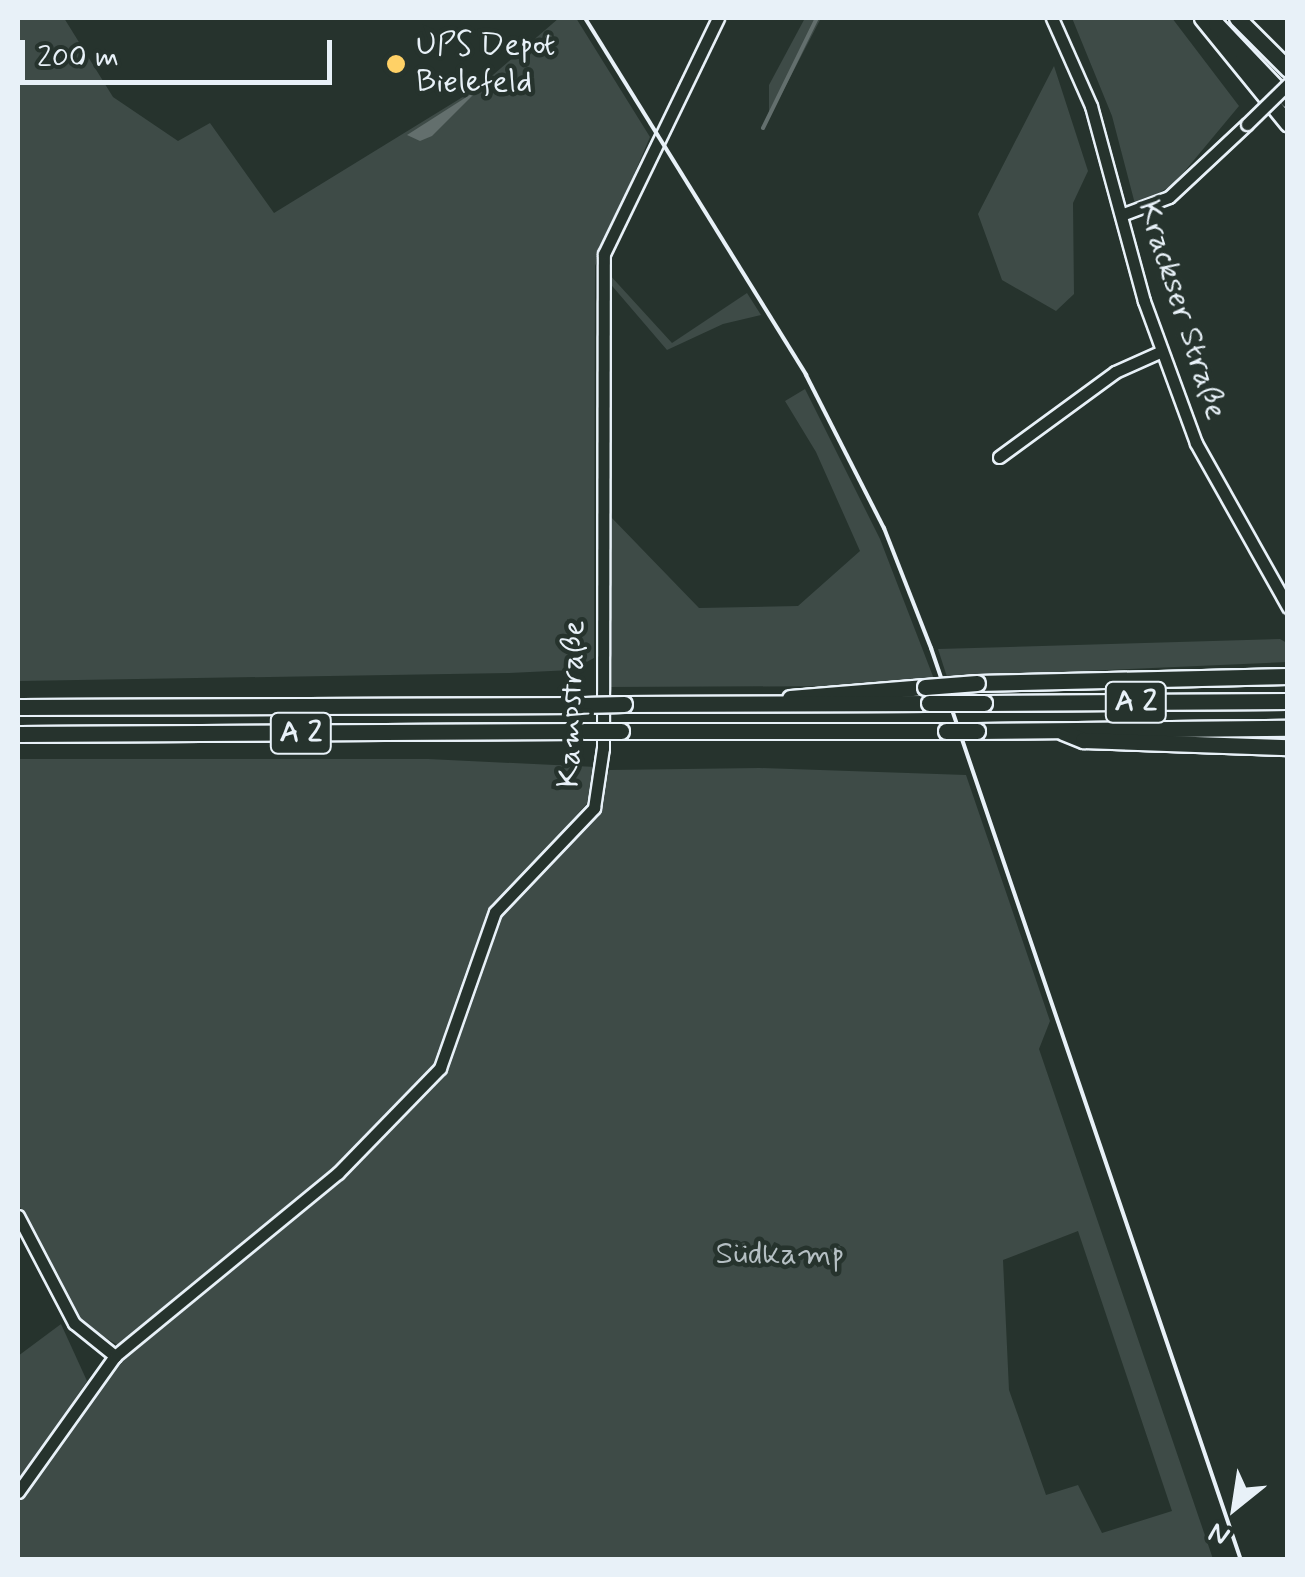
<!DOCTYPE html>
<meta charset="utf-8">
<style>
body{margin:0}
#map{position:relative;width:1305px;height:1577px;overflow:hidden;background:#26332d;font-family:Mynerve,sans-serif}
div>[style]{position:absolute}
.green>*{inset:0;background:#3e4b47}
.water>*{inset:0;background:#636f6d}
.stream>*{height:4px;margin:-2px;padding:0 2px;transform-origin:2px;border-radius:2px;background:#636f6d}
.roads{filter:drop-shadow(2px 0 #e8f1f8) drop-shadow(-2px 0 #e8f1f8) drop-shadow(0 2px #e8f1f8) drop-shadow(0 -2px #e8f1f8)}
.minor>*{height:11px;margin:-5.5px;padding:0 5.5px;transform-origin:5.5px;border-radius:5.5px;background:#26332d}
.highway>*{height:15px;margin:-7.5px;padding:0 7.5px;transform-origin:7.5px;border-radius:7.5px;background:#26332d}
.rail>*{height:4px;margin:-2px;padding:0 2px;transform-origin:2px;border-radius:2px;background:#e8f1f8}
.bridges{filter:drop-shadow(2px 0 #e8f1f8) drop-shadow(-2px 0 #e8f1f8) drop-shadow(0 2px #e8f1f8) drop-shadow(0 -2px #e8f1f8)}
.minor-bridge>*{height:11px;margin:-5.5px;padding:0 5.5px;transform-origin:5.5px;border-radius:5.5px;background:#26332d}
.highway-bridge>*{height:15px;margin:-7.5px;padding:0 7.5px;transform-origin:7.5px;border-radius:7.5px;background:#26332d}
.dots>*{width:28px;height:28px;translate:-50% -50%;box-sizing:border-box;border:5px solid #26332d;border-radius:50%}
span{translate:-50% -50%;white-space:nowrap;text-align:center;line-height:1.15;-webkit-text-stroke:9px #26332d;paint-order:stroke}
.shield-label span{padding:2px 8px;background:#26332d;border:2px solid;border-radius:8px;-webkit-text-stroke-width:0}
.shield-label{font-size:30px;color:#e8f1f8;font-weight:700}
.poi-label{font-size:32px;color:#e8f1f8}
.left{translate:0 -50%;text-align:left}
.street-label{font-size:32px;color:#e8f1f8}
.park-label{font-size:32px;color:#b5bfc3}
.frame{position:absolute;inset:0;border:20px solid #e8f1f8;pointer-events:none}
.north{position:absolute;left:1185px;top:1457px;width:100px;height:100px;-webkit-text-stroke:8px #26332d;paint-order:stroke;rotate:210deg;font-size:28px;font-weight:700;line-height:40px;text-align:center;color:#e8f1f8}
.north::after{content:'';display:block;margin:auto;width:35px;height:45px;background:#e8f1f8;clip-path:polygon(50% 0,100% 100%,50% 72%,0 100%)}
.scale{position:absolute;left:20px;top:40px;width:312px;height:45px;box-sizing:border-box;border:5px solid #e8f1f8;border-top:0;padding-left:12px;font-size:30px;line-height:35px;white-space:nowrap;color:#e8f1f8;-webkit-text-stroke:8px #26332d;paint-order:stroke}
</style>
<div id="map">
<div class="green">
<div style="clip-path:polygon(18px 18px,64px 18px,113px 97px,178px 141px,210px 123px,274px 213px,479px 87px,559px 18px,576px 18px,650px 137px,595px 266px,594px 658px,572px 670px,509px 673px,18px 681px)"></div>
<div style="clip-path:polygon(805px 18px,821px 18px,769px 118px,769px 85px)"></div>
<div style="clip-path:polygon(1072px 18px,1172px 18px,1239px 106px,1174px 184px,1145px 201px,1135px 204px,1112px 116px)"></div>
<div style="clip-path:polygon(1054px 66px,1088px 171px,1073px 203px,1074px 294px,1056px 311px,1002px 280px,978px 214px)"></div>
<div style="clip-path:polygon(608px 273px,672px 343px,747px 293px,761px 315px,723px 324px,667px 350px,607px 280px)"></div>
<div style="clip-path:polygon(805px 389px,880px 539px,934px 679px,858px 686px,607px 687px,609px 515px,699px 608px,798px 606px,860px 551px,816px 452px,785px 401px)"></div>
<div style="clip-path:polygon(1280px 639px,1287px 643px,1288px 662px,947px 677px,938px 649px)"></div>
<div style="clip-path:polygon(18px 759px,428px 759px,596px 767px,589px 801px,493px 909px,436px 1065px,338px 1166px,118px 1345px,80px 1323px,18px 1203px)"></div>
<div style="clip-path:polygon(evenodd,760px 768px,966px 775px,1050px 1021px,1039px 1049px,1213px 1559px,18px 1560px,18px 1500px,126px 1350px,342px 1175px,444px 1070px,500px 915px,598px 810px,609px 770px,760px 768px,1078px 1231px,1172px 1511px,1102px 1533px,1078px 1485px,1046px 1495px,1009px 1390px,1003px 1260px,1078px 1231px)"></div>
<div style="clip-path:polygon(61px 1324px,87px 1381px,18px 1484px,18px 1356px)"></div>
</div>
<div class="water">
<div style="clip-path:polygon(479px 89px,432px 136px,420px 141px,407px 135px)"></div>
</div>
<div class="stream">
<div style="left:763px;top:128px;width:123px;rotate:-63.9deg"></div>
</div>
<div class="roads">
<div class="minor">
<div style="left:1052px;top:18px;width:96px;rotate:66.1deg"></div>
<div style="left:1091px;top:106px;width:202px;rotate:74.8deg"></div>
<div style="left:1144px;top:301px;width:151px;rotate:69.9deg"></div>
<div style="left:1196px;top:443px;width:188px;rotate:60.7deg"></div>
<div style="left:1121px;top:215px;width:51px;rotate:-20.6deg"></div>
<div style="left:1169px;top:197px;width:107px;rotate:-43.1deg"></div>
<div style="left:999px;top:457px;width:144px;rotate:-36.2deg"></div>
<div style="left:1115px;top:372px;width:49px;rotate:-24deg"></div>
<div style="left:18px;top:1216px;width:121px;rotate:62.4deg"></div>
<div style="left:74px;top:1323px;width:53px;rotate:38.8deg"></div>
<div style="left:18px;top:1492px;width:167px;rotate:-54.5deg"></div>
<div style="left:115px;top:1356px;width:288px;rotate:-39.4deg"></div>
<div style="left:338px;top:1173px;width:146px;rotate:-45.8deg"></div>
<div style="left:440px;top:1068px;width:165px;rotate:-70.6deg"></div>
<div style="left:495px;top:912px;width:144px;rotate:-46.4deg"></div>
<div style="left:594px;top:808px;width:61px;rotate:-81.5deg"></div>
<div style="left:603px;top:748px;width:494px;rotate:-89.9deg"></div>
<div style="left:604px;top:254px;width:262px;rotate:-64.2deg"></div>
</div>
<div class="highway">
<div style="left:1202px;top:18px;width:136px;rotate:50.9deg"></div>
<div style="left:1237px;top:18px;width:72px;rotate:45deg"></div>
<div style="left:1216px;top:24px;width:105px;rotate:46.5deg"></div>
<div style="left:977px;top:683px;width:311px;rotate:-1.3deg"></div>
<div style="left:790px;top:698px;width:135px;rotate:-4.7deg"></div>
<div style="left:984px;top:703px;width:304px;rotate:-0.4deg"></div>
<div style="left:624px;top:704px;width:305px;rotate:-0.2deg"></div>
<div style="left:18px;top:707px;width:565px;rotate:-0.2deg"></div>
<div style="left:621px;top:731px;width:325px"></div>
<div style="left:977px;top:731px;width:311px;rotate:-0.6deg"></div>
<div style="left:1063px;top:732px;width:22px;rotate:22deg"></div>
<div style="left:1083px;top:740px;width:205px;rotate:2deg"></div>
<div style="left:18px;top:734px;width:566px;rotate:-0.3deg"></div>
</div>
</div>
<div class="rail">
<div style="left:585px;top:18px;width:420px;rotate:58.2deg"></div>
<div style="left:806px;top:375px;width:172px;rotate:63deg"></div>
<div style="left:884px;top:528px;width:129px;rotate:68.6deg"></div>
<div style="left:931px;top:648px;width:963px;rotate:71.23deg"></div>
</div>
<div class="bridges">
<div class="minor-bridge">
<div style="left:1247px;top:124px;width:57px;rotate:-44.3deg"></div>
</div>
<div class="highway-bridge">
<div style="left:925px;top:687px;width:52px;rotate:-4.4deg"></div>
<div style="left:929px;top:703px;width:55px"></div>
<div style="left:583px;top:705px;width:41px;rotate:-1.4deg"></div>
<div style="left:584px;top:731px;width:37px"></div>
<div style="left:946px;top:731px;width:31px"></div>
</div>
</div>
<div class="dots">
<div style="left:396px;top:64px;background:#ffd166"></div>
</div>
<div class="shield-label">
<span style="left:1136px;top:702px">A 2</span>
<span style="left:301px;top:733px">A 2</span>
</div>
<div class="poi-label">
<span class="left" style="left:416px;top:64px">UPS Depot<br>Bielefeld</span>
</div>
<div class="street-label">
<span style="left:1182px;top:310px;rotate:72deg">Krackser Straße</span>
<span style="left:572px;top:704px;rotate:-88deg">Kampstraße</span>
</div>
<div class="park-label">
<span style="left:780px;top:1254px">Südkamp</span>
</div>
<div class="frame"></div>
<div class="north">N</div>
<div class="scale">200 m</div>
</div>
